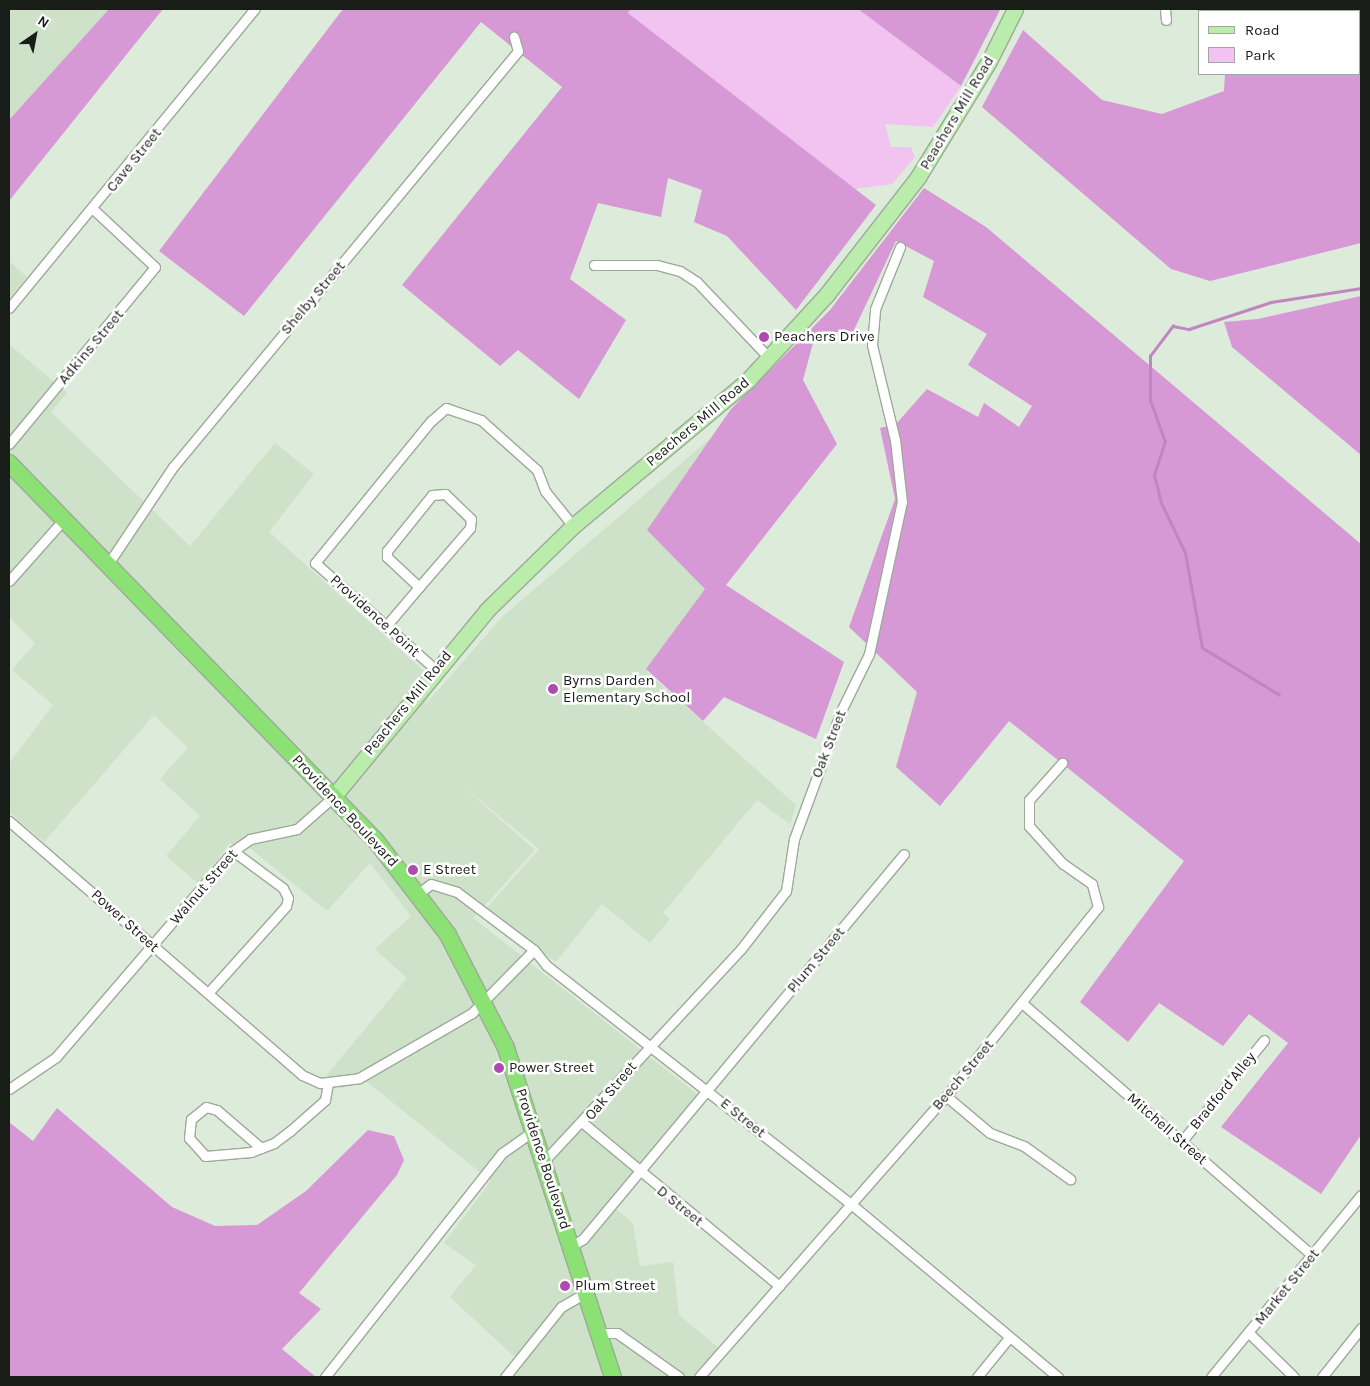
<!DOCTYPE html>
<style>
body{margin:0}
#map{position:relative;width:1370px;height:1386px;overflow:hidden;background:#ddebda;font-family:Karla,sans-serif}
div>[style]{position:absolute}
.built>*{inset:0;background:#cee1c9}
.green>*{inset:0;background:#f2c2f1}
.forest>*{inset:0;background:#d799d6}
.stream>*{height:2.5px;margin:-1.25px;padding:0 1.25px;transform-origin:1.25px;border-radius:1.25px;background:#c185c0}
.roads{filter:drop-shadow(1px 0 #9daa99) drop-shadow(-1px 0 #9daa99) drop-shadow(0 1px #9daa99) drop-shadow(0 -1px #9daa99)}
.street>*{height:9px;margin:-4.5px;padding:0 4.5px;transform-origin:4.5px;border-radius:4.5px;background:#fff}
.primary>*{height:15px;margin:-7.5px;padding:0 7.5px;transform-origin:7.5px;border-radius:7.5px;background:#baedac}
.highway>*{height:16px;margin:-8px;padding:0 8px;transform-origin:8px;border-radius:8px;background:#8ce175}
.dots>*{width:14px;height:14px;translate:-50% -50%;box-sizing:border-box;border:2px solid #fff;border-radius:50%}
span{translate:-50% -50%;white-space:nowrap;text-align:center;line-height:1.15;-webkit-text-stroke:5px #fff;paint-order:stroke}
.street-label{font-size:15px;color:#181d17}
.poi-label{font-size:15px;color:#181d17}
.left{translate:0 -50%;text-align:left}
.frame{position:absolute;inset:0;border:10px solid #181d17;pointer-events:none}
.legend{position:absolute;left:1198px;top:10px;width:162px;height:65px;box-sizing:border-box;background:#fff;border:1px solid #a3a5a2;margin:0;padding:6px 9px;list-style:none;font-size:15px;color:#181d17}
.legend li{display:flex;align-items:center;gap:10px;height:25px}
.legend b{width:25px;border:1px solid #a3a5a2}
.north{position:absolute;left:10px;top:10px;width:50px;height:50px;-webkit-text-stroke:4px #fff;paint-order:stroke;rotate:33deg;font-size:14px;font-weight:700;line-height:20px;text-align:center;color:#181d17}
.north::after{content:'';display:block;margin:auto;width:18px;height:22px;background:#181d17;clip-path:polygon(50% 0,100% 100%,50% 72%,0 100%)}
</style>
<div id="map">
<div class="built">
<div style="clip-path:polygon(9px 9px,109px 9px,9px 120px)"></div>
<div style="clip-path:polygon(9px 261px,27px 277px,9px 299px)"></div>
<div style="clip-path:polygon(9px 344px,67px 393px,51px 412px,190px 546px,275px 443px,314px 474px,269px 532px,435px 681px,425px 705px,503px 616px,720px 430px,795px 489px,647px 672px,796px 805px,790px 824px,757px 800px,663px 913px,670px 919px,650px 943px,602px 904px,556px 962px,486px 909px,539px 849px,458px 782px,535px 850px,473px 918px,706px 1101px,614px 1207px,633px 1223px,640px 1266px,673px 1262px,679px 1315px,719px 1348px,691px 1377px,509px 1377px,520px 1362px,450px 1297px,476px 1265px,444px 1243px,491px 1181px,367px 1082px,341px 1088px,317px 1087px,407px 978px,375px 949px,411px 916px,370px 863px,327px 911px,251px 849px,230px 843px,199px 884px,166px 856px,200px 816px,160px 779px,188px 748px,154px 715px,44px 842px,9px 812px,9px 764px,53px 705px,12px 670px,35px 643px,9px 617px)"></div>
</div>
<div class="green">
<div style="clip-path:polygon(630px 9px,858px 9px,961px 86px,933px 127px,885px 124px,891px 147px,911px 147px,915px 157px,892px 184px,855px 189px,627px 12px)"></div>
</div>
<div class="forest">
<div style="clip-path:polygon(109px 9px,163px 9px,9px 201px,9px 120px)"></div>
<div style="clip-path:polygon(343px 9px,630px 9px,628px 13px,876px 205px,796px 310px,727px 236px,694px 222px,702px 190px,668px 178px,661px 217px,598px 203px,570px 279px,626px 320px,579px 399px,518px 350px,500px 366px,402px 285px,562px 87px,481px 22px,244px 316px,159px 251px)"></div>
<div style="clip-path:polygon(858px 9px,998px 9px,1000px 10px,961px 86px)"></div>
<div style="clip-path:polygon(1225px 9px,1361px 9px,1361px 243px,1210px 281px,1171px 269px,982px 107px,1023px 30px,1102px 100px,1162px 114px,1224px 91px,1225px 74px,1359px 74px,1359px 11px)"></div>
<div style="clip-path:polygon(924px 188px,986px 227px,1361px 544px,1361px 1135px,1321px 1194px,1221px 1127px,1288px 1043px,1249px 1014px,1223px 1046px,1159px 1003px,1128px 1042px,1080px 1002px,1184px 861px,1009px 721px,940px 806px,896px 767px,917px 692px,849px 627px,895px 499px,880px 428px,896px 424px,927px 389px,978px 417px,984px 403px,1019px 427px,1032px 406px,968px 365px,987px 334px,923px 297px,934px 261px,896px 241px,853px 332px,816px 332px,803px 380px,837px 444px,726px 585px,844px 662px,816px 739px,724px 697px,703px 721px,646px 669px,705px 589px,647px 530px,731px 409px,830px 310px)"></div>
<div style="clip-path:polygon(1361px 296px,1361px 455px,1232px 347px,1224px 322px,1258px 319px)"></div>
<div style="clip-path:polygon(57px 1108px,172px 1207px,215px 1226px,257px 1225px,306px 1191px,368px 1130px,394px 1136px,404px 1160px,397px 1175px,299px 1293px,321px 1309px,282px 1349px,316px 1377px,9px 1377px,9px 1122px,33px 1141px)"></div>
</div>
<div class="stream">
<div style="left:1279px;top:695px;width:90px;rotate:-148.6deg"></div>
<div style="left:1202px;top:648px;width:97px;rotate:-100.1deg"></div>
<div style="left:1185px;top:553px;width:55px;rotate:-115.6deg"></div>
<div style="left:1161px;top:503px;width:29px;rotate:-104deg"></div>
<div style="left:1154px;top:475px;width:35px;rotate:-72deg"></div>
<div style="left:1165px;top:442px;width:45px;rotate:-109.7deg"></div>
<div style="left:1150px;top:400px;width:44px;rotate:-90deg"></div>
<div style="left:1150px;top:356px;width:38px;rotate:-53deg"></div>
<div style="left:1173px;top:326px;width:16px;rotate:11deg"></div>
<div style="left:1189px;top:329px;width:86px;rotate:-18.2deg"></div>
<div style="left:1271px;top:302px;width:91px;rotate:-8.8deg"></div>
</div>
<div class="roads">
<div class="street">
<div style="left:1165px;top:9px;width:11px;rotate:85deg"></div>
<div style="left:594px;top:265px;width:63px"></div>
<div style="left:657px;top:265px;width:24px;rotate:15deg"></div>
<div style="left:680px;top:271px;width:20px;rotate:33deg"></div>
<div style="left:697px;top:282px;width:105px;rotate:46.5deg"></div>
<div style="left:9px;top:308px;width:387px;rotate:-50.6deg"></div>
<div style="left:9px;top:444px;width:229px;rotate:-50.5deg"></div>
<div style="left:155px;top:267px;width:83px;rotate:-136.9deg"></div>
<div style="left:108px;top:564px;width:117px;rotate:-56.2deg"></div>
<div style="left:173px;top:467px;width:540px;rotate:-50.33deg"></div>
<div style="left:518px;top:51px;width:15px;rotate:-106deg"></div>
<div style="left:9px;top:581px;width:83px;rotate:-48.4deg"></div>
<div style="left:386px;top:626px;width:51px;rotate:-49.8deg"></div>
<div style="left:419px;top:587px;width:78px;rotate:-49.2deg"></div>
<div style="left:470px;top:528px;width:9px;rotate:-84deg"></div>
<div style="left:471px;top:519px;width:36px;rotate:-136deg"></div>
<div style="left:445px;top:494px;width:13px;rotate:176deg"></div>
<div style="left:432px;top:495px;width:72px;rotate:128.8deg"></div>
<div style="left:387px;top:551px;width:6px;rotate:90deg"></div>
<div style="left:387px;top:557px;width:44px;rotate:43.2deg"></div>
<div style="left:435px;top:669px;width:160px;rotate:-138.5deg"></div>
<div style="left:315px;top:563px;width:183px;rotate:-50.8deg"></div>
<div style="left:431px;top:421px;width:20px;rotate:-41deg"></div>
<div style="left:446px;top:408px;width:37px;rotate:19deg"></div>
<div style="left:481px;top:420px;width:75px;rotate:41.8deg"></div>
<div style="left:537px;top:470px;width:22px;rotate:69deg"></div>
<div style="left:545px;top:491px;width:45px;rotate:51.3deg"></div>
<div style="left:9px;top:821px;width:388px;rotate:40.9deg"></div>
<div style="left:302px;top:1075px;width:20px;rotate:24deg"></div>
<div style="left:320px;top:1083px;width:39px;rotate:-7deg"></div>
<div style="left:359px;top:1078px;width:130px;rotate:-29.9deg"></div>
<div style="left:472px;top:1013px;width:88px;rotate:-45.5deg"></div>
<div style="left:418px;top:894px;width:16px;rotate:-38deg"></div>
<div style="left:431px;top:884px;width:27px;rotate:17deg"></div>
<div style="left:457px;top:892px;width:96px;rotate:37deg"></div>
<div style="left:534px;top:950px;width:19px;rotate:51deg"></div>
<div style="left:546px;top:965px;width:387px;rotate:38.1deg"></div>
<div style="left:851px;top:1204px;width:270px;rotate:39.9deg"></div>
<div style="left:208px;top:993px;width:117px;rotate:-48.1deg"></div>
<div style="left:286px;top:906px;width:8px;rotate:-76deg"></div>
<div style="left:288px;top:898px;width:11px;rotate:-117deg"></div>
<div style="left:283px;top:888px;width:62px;rotate:-143.5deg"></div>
<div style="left:1022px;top:1003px;width:384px;rotate:41deg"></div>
<div style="left:9px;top:1089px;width:57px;rotate:-34.2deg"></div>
<div style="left:56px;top:1057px;width:272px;rotate:-49.3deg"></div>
<div style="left:233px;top:851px;width:21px;rotate:-35deg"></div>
<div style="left:250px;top:839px;width:48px;rotate:-12deg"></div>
<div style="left:297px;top:829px;width:48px;rotate:-41.6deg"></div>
<div style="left:946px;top:1096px;width:57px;rotate:40.1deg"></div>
<div style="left:990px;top:1133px;width:36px;rotate:21deg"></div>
<div style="left:1024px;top:1146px;width:57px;rotate:35.7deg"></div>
<div style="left:583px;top:1123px;width:255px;rotate:39.7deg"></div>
<div style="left:1182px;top:1141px;width:130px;rotate:-50.9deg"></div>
<div style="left:261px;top:1148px;width:58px;rotate:-139.2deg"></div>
<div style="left:217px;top:1110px;width:11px;rotate:-165deg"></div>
<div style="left:206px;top:1107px;width:19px;rotate:141deg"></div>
<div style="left:191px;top:1119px;width:19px;rotate:96deg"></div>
<div style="left:189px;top:1138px;width:24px;rotate:48deg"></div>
<div style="left:205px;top:1156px;width:46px;rotate:-5deg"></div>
<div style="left:251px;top:1152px;width:11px;rotate:-22deg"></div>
<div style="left:261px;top:1148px;width:14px;rotate:-21deg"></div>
<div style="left:274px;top:1143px;width:20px;rotate:-37deg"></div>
<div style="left:290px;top:1131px;width:47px;rotate:-41.5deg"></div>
<div style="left:325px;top:1100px;width:17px;rotate:-80deg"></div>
<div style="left:544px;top:1161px;width:289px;rotate:-47.1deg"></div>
<div style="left:741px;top:949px;width:73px;rotate:-52.2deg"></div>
<div style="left:786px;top:891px;width:53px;rotate:-81.3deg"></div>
<div style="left:794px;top:839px;width:136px;rotate:-69.8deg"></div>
<div style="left:841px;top:711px;width:64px;rotate:-63.8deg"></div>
<div style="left:869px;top:654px;width:156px;rotate:-77.8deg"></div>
<div style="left:902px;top:502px;width:62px;rotate:-96.4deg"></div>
<div style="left:895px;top:440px;width:98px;rotate:-103.6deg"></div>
<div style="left:872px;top:345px;width:36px;rotate:-85deg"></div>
<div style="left:875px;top:309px;width:67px;rotate:-68deg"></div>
<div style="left:571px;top:1246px;width:14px;rotate:-30deg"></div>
<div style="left:583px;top:1239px;width:501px;rotate:-50.18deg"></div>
<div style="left:598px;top:1333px;width:19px"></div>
<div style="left:617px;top:1333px;width:76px;rotate:35.4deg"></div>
<div style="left:1249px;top:1333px;width:63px;rotate:44.4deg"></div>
<div style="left:325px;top:1377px;width:285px;rotate:-51.7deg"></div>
<div style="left:502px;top:1153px;width:39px;rotate:-35deg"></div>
<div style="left:505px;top:1377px;width:90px;rotate:-51.3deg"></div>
<div style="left:561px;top:1307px;width:28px;rotate:-30deg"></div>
<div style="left:699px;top:1377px;width:374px;rotate:-48.7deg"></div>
<div style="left:946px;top:1096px;width:243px;rotate:-51.2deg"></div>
<div style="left:1098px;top:907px;width:24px;rotate:-105deg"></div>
<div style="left:1092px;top:884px;width:35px;rotate:-145deg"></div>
<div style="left:1063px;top:864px;width:51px;rotate:-131.8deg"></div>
<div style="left:1029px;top:826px;width:26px;rotate:-90deg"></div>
<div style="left:1029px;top:800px;width:50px;rotate:-48.3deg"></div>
<div style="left:977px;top:1377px;width:49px;rotate:-50.8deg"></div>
<div style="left:1211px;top:1377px;width:236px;rotate:-50.5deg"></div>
<div style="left:1322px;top:1377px;width:63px;rotate:-51.5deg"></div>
</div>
<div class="primary">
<div style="left:333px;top:797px;width:242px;rotate:-50.5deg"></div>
<div style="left:487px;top:610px;width:120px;rotate:-44.3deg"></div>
<div style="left:573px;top:526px;width:228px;rotate:-39.8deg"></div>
<div style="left:748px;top:380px;width:117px;rotate:-47.4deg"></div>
<div style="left:827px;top:294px;width:148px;rotate:-52.1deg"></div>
<div style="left:918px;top:177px;width:136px;rotate:-58.5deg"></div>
<div style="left:989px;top:61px;width:58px;rotate:-63.4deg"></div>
</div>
<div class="highway">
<div style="left:9px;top:463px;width:527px;rotate:45.85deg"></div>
<div style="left:376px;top:841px;width:118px;rotate:52.5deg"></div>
<div style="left:448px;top:935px;width:127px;rotate:62.8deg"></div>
<div style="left:506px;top:1048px;width:346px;rotate:72deg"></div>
</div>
</div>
<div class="dots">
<div style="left:764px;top:337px;background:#af4ab0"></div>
<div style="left:553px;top:689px;background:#af4ab0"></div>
<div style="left:413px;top:870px;background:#af4ab0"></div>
<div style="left:499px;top:1068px;background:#af4ab0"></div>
<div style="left:565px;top:1286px;background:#af4ab0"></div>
</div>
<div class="street-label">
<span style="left:957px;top:113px;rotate:-59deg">Peachers Mill Road</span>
<span style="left:134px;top:160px;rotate:-51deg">Cave Street</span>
<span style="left:313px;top:298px;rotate:-50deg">Shelby Street</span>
<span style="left:91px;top:347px;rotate:-50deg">Adkins Street</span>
<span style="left:698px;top:422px;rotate:-40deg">Peachers Mill Road</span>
<span style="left:375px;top:616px;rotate:42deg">Providence Point</span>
<span style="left:408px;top:703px;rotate:-51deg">Peachers Mill Road</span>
<span style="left:829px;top:744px;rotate:-69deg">Oak Street</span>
<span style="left:345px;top:811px;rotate:47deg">Providence Boulevard</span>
<span style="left:204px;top:887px;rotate:-49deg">Walnut Street</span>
<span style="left:125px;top:921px;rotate:42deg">Power Street</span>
<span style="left:816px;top:960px;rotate:-50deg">Plum Street</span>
<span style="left:963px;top:1075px;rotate:-50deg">Beech Street</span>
<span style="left:611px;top:1091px;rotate:-50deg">Oak Street</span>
<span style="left:1223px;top:1091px;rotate:-51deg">Bradford Alley</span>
<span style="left:743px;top:1118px;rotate:39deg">E Street</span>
<span style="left:1167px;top:1129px;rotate:41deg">Mitchell Street</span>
<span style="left:543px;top:1159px;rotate:72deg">Providence Boulevard</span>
<span style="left:680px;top:1206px;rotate:39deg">D Street</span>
<span style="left:1287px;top:1287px;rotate:-51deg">Market Street</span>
</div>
<div class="poi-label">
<span class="left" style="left:774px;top:337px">Peachers Drive</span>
<span class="left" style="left:563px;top:689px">Byrns Darden<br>Elementary School</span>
<span class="left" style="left:423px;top:870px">E Street</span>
<span class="left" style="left:509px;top:1068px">Power Street</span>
<span class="left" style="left:575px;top:1286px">Plum Street</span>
</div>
<div class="frame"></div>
<ul class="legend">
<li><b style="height:6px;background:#baedac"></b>Road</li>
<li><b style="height:14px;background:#f2c2f1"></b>Park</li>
</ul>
<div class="north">N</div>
</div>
